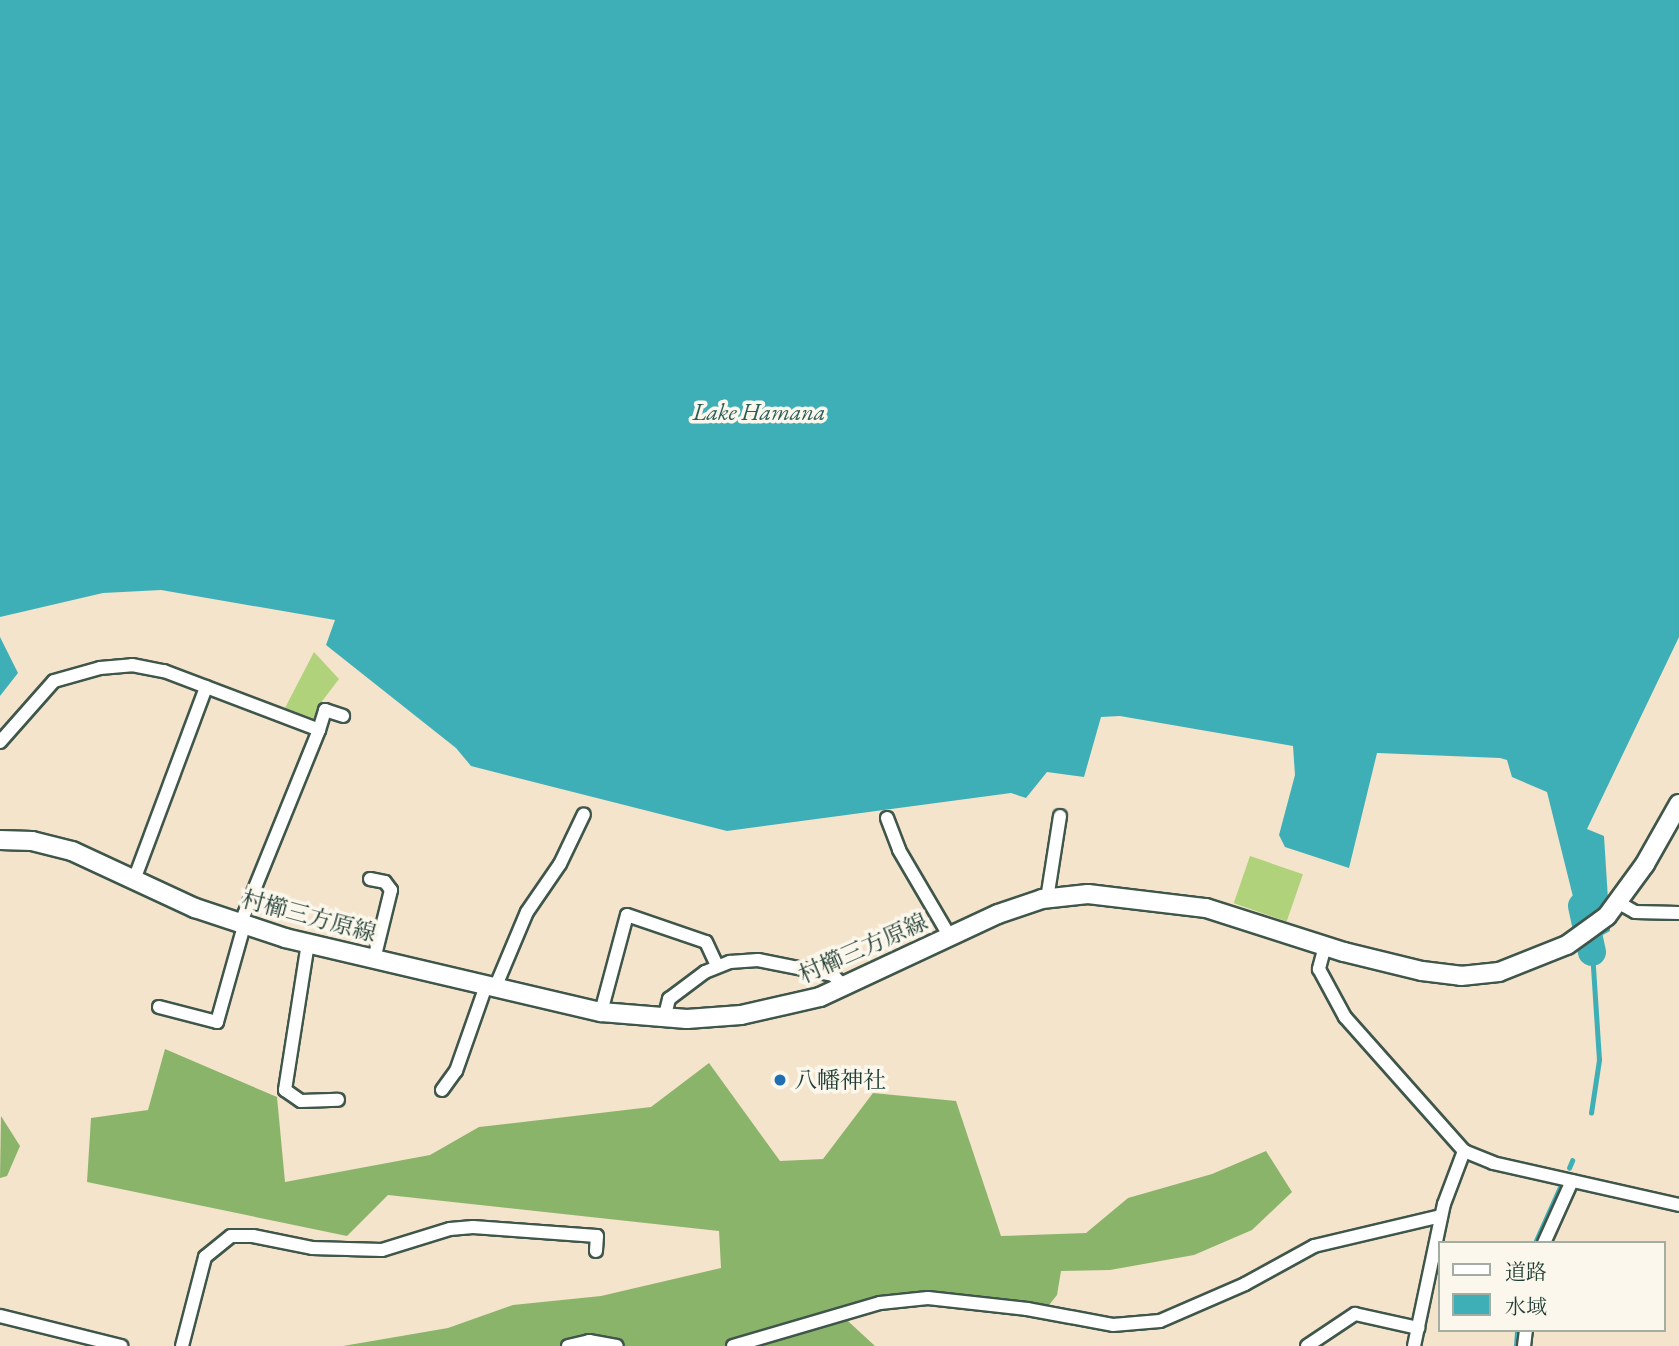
<!DOCTYPE html>
<meta charset="utf-8">
<style>
body{margin:0}
#map{position:relative;width:1679px;height:1346px;overflow:hidden;background:#f4e4cb;font-family:"EB Garamond","Noto Serif JP",serif}
div>[style]{position:absolute}
.green>*{inset:0;background:#afd27b;transform-origin:0 0}
.forest>*{inset:0;background:#8bb46b}
.water>*{inset:0;background:#3eafb6}
.stream>*{height:4.5px;margin:-2.25px;padding:0 2.25px;transform-origin:2.25px;border-radius:2.25px;background:#3eafb6}
.river>*{height:28px;margin:-14px;padding:0 14px;transform-origin:14px;border-radius:14px;background:#3eafb6}
.roads{filter:drop-shadow(2px 0 #3f564b) drop-shadow(-2px 0 #3f564b) drop-shadow(0 2px #3f564b) drop-shadow(0 -2px #3f564b)}
.street>*{height:12px;margin:-6px;padding:0 6px;transform-origin:6px;border-radius:6px;background:#fff}
.secondary>*{height:18px;margin:-9px;padding:0 9px;transform-origin:9px;border-radius:9px;background:#fff}
.dots>*{width:19px;height:19px;translate:-50% -50%;box-sizing:border-box;border:4px solid #fbf7ec;border-radius:50%}
span{translate:-50% -50%;white-space:nowrap;text-align:center;line-height:1.15;-webkit-text-stroke:7px #fbf7ec;paint-order:stroke}
.street-label{font-size:23px;color:#1f3d34}
.poi-label{font-size:23px;color:#1f3d34}
.left{translate:0 -50%;text-align:left}
.water-label{font-size:24px;color:#285f5b;font-style:italic}
.legend{position:absolute;left:1438px;top:1241px;width:228px;height:91px;box-sizing:border-box;background:#fbf7ec;border:2px solid #a3ada2;margin:0;padding:9px 12px;list-style:none;font-size:21px;color:#1f3d34}
.legend li{display:flex;align-items:center;gap:14px;height:35px}
.legend b{width:35px;border:2px solid #a3ada2}
</style>
<div id="map">
<div class="green">
<div style="clip-path:polygon(314px 652px,339px 679px,320px 704px,316px 719px,285px 708px)"></div>
<div style="left:1250px;top:856px;width:56px;height:50px;rotate:19deg"></div>
</div>
<div class="forest">
<div style="clip-path:polygon(165px 1049px,277px 1097px,285px 1182px,430px 1155px,479px 1127px,651px 1107px,709px 1063px,780px 1161px,823px 1159px,873px 1093px,956px 1101px,1001px 1236px,1086px 1233px,1128px 1198px,1212px 1174px,1266px 1151px,1292px 1192px,1252px 1230px,1194px 1255px,1110px 1270px,1061px 1271px,1057px 1295px,1049px 1305px,928px 1292px,879px 1297px,836px 1310px,875px 1346px,343px 1346px,448px 1328px,513px 1305px,601px 1296px,721px 1268px,719px 1231px,388px 1195px,347px 1236px,87px 1182px,91px 1118px,148px 1110px)"></div>
<div style="clip-path:polygon(1px 1116px,20px 1146px,7px 1176px,0 1178px)"></div>
</div>
<div class="water">
<div style="clip-path:polygon(0 0,1679px 0,1679px 637px,1587px 829px,1604px 836px,1610px 931px,1585px 945px,1547px 792px,1512px 777px,1507px 760px,1500px 758px,1377px 753px,1349px 868px,1285px 847px,1279px 835px,1295px 775px,1293px 746px,1120px 716px,1101px 717px,1084px 777px,1047px 772px,1026px 798px,1011px 793px,727px 831px,471px 766px,456px 748px,326px 645px,335px 620px,161px 590px,103px 593px,0 617px)"></div>
<div style="clip-path:polygon(0 637px,18px 673px,0 696px)"></div>
</div>
<div class="stream">
<div style="left:1591px;top:1113px;width:54px;rotate:-81.4deg"></div>
<div style="left:1599px;top:1060px;width:108px;rotate:-93.7deg"></div>
<div style="left:1569px;top:1168px;width:8px;rotate:-67deg"></div>
<div style="left:1535px;top:1243px;width:61px;rotate:-65.9deg"></div>
<div style="left:1516px;top:1346px;width:16px;rotate:-86deg"></div>
</div>
<div class="river">
<div style="left:1582px;top:906px;width:47px;rotate:77.7deg"></div>
</div>
<div class="roads">
<div class="street">
<div style="left:319px;top:730px;width:21px;rotate:-73deg"></div>
<div style="left:325px;top:710px;width:19px;rotate:18deg"></div>
<div style="left:0;top:742px;width:81px;rotate:-48.5deg"></div>
<div style="left:54px;top:681px;width:48px;rotate:-15.8deg"></div>
<div style="left:100px;top:668px;width:32px;rotate:-5deg"></div>
<div style="left:132px;top:665px;width:33px;rotate:11deg"></div>
<div style="left:164px;top:671px;width:166px;rotate:20.8deg"></div>
<div style="left:319px;top:730px;width:210px;rotate:112.1deg"></div>
<div style="left:887px;top:818px;width:34px;rotate:69deg"></div>
<div style="left:899px;top:850px;width:101px;rotate:59.6deg"></div>
<div style="left:370px;top:879px;width:15px;rotate:11deg"></div>
<div style="left:385px;top:882px;width:10px;rotate:53deg"></div>
<div style="left:391px;top:890px;width:71px;rotate:103.8deg"></div>
<div style="left:134px;top:880px;width:206px;rotate:-69.5deg"></div>
<div style="left:1047px;top:899px;width:84px;rotate:-81.1deg"></div>
<div style="left:1619px;top:903px;width:18px;rotate:29deg"></div>
<div style="left:1635px;top:912px;width:44px;rotate:1.3deg"></div>
<div style="left:308px;top:943px;width:149px;rotate:98.9deg"></div>
<div style="left:285px;top:1090px;width:19px;rotate:35deg"></div>
<div style="left:301px;top:1101px;width:37px;rotate:-2deg"></div>
<div style="left:1325px;top:946px;width:24px;rotate:105deg"></div>
<div style="left:1319px;top:969px;width:55px;rotate:61.6deg"></div>
<div style="left:1345px;top:1017px;width:179px;rotate:48.4deg"></div>
<div style="left:1464px;top:1151px;width:31px;rotate:22deg"></div>
<div style="left:1493px;top:1163px;width:191px;rotate:12.7deg"></div>
<div style="left:495px;top:988px;width:82px;rotate:-67.2deg"></div>
<div style="left:527px;top:912px;width:58px;rotate:-55.5deg"></div>
<div style="left:560px;top:864px;width:55px;rotate:-64.4deg"></div>
<div style="left:159px;top:1007px;width:60px;rotate:14.5deg"></div>
<div style="left:217px;top:1022px;width:100px;rotate:-74.3deg"></div>
<div style="left:601px;top:1012px;width:100px;rotate:-75deg"></div>
<div style="left:627px;top:915px;width:83px;rotate:18.9deg"></div>
<div style="left:706px;top:942px;width:26px;rotate:65deg"></div>
<div style="left:664px;top:1019px;width:21px;rotate:-76deg"></div>
<div style="left:669px;top:999px;width:45px;rotate:-36.9deg"></div>
<div style="left:705px;top:972px;width:27px;rotate:-22deg"></div>
<div style="left:730px;top:962px;width:28px;rotate:-4deg"></div>
<div style="left:758px;top:960px;width:76px;rotate:11.3deg"></div>
<div style="left:833px;top:975px;width:18px;rotate:47deg"></div>
<div style="left:442px;top:1090px;width:24px;rotate:-54deg"></div>
<div style="left:456px;top:1071px;width:90px;rotate:-70.6deg"></div>
<div style="left:1544px;top:1243px;width:68px;rotate:-65.7deg"></div>
<div style="left:0;top:1316px;width:125px;rotate:13.9deg"></div>
<div style="left:182px;top:1346px;width:92px;rotate:-75.5deg"></div>
<div style="left:205px;top:1257px;width:33px;rotate:-39deg"></div>
<div style="left:231px;top:1236px;width:22px"></div>
<div style="left:253px;top:1236px;width:60px;rotate:11.5deg"></div>
<div style="left:312px;top:1248px;width:70px;rotate:1.6deg"></div>
<div style="left:382px;top:1250px;width:71px;rotate:-17.2deg"></div>
<div style="left:450px;top:1229px;width:23px;rotate:-5deg"></div>
<div style="left:473px;top:1227px;width:124px;rotate:4.2deg"></div>
<div style="left:597px;top:1236px;width:15px;rotate:94deg"></div>
<div style="left:568px;top:1346px;width:22px;rotate:-13deg"></div>
<div style="left:589px;top:1341px;width:28px;rotate:10deg"></div>
<div style="left:733px;top:1346px;width:153px;rotate:-16.3deg"></div>
<div style="left:880px;top:1303px;width:48px;rotate:-5.9deg"></div>
<div style="left:928px;top:1298px;width:100px;rotate:6.3deg"></div>
<div style="left:1027px;top:1309px;width:87px;rotate:10.5deg"></div>
<div style="left:1113px;top:1325px;width:47px;rotate:-4.9deg"></div>
<div style="left:1160px;top:1321px;width:93px;rotate:-23.5deg"></div>
<div style="left:1245px;top:1284px;width:79px;rotate:-28.8deg"></div>
<div style="left:1314px;top:1246px;width:130px;rotate:-13.3deg"></div>
<div style="left:1307px;top:1346px;width:58px;rotate:-33.7deg"></div>
<div style="left:1355px;top:1314px;width:65px;rotate:12.5deg"></div>
<div style="left:1414px;top:1346px;width:145px;rotate:-78.1deg"></div>
<div style="left:1444px;top:1204px;width:57px;rotate:-69.3deg"></div>
<div style="left:1524px;top:1346px;width:16px;rotate:-83deg"></div>
</div>
<div class="secondary">
<div style="left:0;top:840px;width:32px;rotate:2deg"></div>
<div style="left:32px;top:841px;width:41px;rotate:14deg"></div>
<div style="left:72px;top:851px;width:136px;rotate:24.9deg"></div>
<div style="left:195px;top:908px;width:95px;rotate:18.4deg"></div>
<div style="left:285px;top:938px;width:325px;rotate:13.2deg"></div>
<div style="left:601px;top:1012px;width:86px;rotate:4.7deg"></div>
<div style="left:687px;top:1019px;width:54px;rotate:-4.2deg"></div>
<div style="left:741px;top:1015px;width:81px;rotate:-12.8deg"></div>
<div style="left:820px;top:997px;width:196px;rotate:-25deg"></div>
<div style="left:998px;top:914px;width:46px;rotate:-18.8deg"></div>
<div style="left:1042px;top:899px;width:46px;rotate:-6.2deg"></div>
<div style="left:1088px;top:894px;width:119px;rotate:6.8deg"></div>
<div style="left:1206px;top:908px;width:145px;rotate:17.7deg"></div>
<div style="left:1344px;top:952px;width:80px;rotate:13.7deg"></div>
<div style="left:1422px;top:971px;width:39px;rotate:7deg"></div>
<div style="left:1461px;top:976px;width:38px;rotate:-6deg"></div>
<div style="left:1499px;top:972px;width:73px;rotate:-21.7deg"></div>
<div style="left:1567px;top:945px;width:49px;rotate:-35.9deg"></div>
<div style="left:1607px;top:916px;width:64px;rotate:-53.8deg"></div>
<div style="left:1645px;top:864px;width:69px;rotate:-60.5deg"></div>
</div>
</div>
<div class="dots">
<div style="left:780px;top:1080px;background:#1f6fb2"></div>
</div>
<div class="street-label">
<span style="left:309px;top:916px;rotate:15deg">村櫛三方原線</span>
<span style="left:863px;top:948px;rotate:-24deg">村櫛三方原線</span>
</div>
<div class="poi-label">
<span class="left" style="left:794px;top:1080px">八幡神社</span>
</div>
<div class="water-label">
<span style="left:759px;top:412px">Lake Hamana</span>
</div>
<ul class="legend">
<li><b style="height:9px;background:#fff"></b>道路</li>
<li><b style="height:19px;background:#3eafb6"></b>水域</li>
</ul>
</div>
